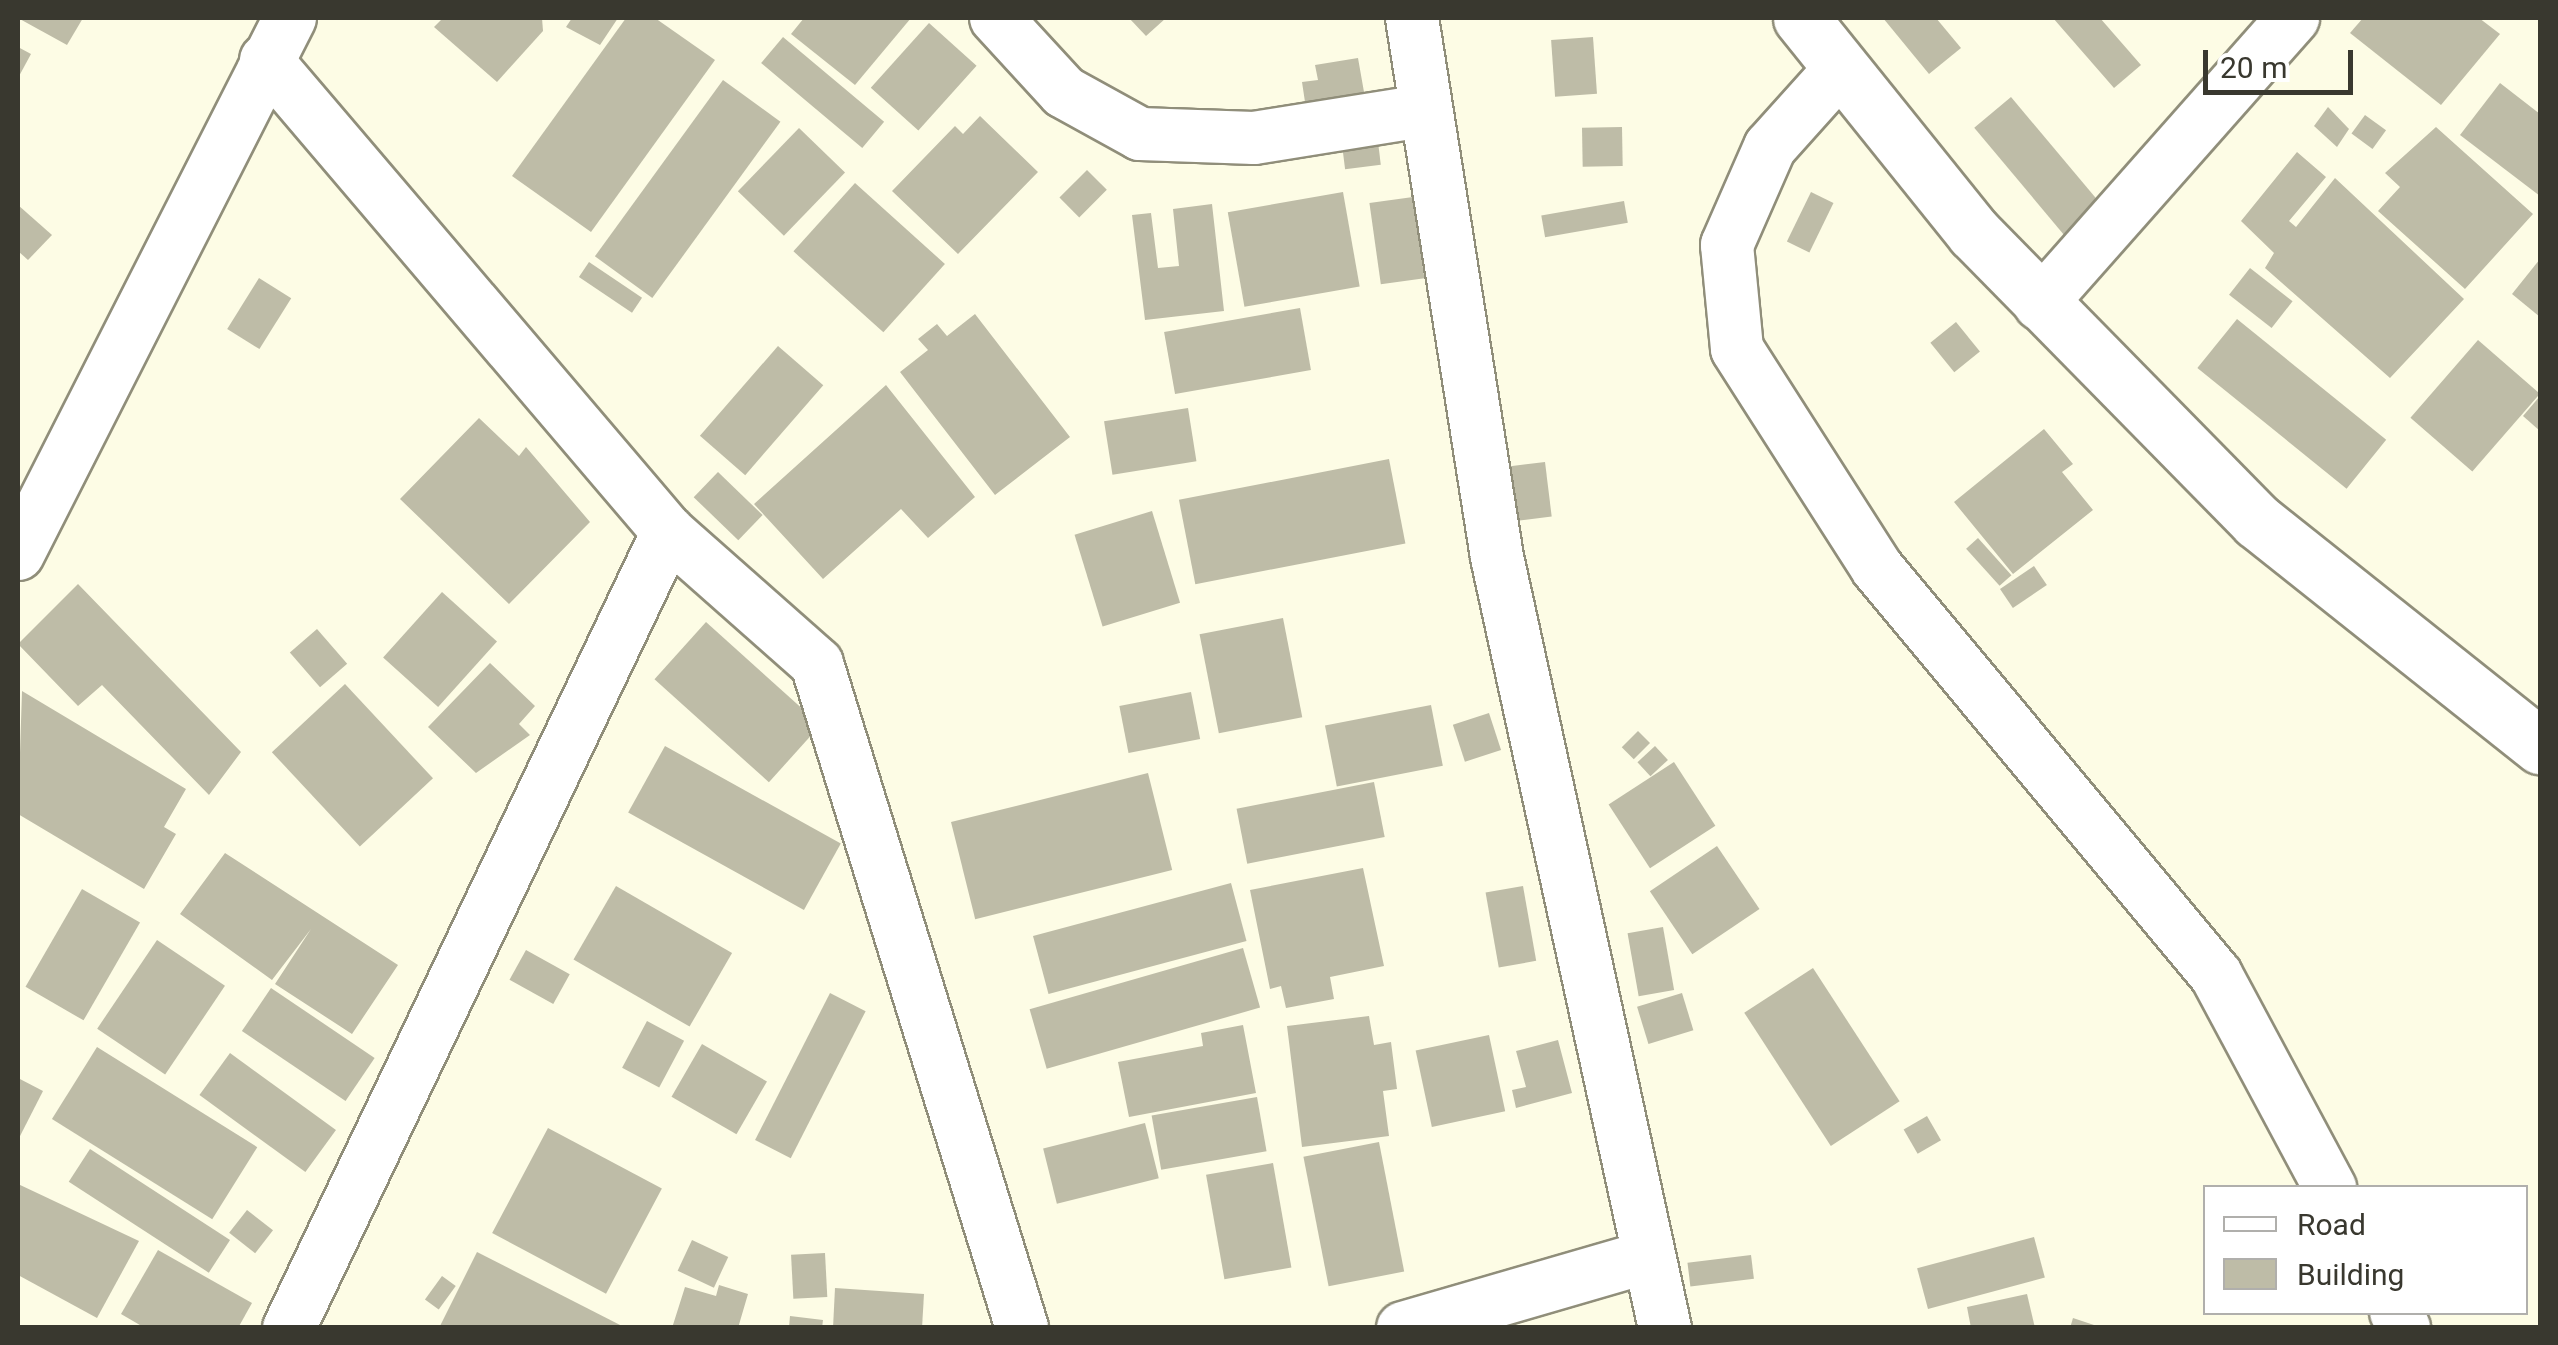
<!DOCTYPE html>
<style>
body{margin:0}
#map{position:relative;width:2558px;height:1345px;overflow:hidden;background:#fdfce5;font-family:Roboto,sans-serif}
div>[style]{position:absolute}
.building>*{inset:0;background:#bebca7;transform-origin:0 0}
.roads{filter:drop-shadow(2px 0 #908e7a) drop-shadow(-2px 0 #908e7a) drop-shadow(0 2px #908e7a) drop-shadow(0 -2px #908e7a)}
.minor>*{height:52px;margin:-26px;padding:0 26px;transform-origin:26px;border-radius:26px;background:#fff}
.tertiary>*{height:55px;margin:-27.5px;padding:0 27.5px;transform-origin:27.5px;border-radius:27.5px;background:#fff}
span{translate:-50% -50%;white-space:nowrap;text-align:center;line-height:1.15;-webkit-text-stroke:8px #fff;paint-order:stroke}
.frame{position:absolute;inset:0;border:20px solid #39382f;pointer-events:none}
.legend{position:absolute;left:2203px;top:1185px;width:325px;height:130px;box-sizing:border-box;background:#fff;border:2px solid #b0afac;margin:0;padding:12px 18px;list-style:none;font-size:30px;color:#39382f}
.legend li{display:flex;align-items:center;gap:20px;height:50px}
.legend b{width:50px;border:2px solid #b0afac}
.scale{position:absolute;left:2203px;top:50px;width:150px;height:45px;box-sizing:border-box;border:5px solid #39382f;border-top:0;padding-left:12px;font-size:30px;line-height:35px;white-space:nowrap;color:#39382f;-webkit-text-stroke:8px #fff;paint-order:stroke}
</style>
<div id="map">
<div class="building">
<div style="clip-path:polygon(18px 18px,83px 18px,67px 45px)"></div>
<div style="clip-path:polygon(443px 18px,542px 18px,543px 31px,497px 82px,434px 27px)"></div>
<div style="clip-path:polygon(572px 18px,618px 18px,600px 45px,566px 27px)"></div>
<div style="clip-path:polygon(626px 18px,655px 18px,715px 60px,591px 232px,512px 176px)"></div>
<div style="clip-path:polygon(804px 18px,911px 18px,855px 85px,791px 34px)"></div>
<div style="clip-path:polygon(1129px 18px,1166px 18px,1146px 36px)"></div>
<div style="clip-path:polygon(1883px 18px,1936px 18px,1961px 48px,1929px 74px)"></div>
<div style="clip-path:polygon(2053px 18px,2100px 18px,2141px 65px,2114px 88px)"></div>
<div style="clip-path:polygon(2363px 18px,2479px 18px,2500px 34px,2441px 105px,2350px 33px)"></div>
<div style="left:929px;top:23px;width:64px;height:87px;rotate:42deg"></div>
<div style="left:783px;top:37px;width:132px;height:34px;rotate:40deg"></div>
<div style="left:1593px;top:37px;width:57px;height:42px;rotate:86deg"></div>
<div style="clip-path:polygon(18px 47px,31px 54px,18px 78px)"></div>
<div style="clip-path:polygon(1358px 58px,1364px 92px,1305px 102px,1302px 82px,1318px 80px,1315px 65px)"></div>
<div style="left:723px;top:80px;width:71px;height:218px;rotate:36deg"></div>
<div style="clip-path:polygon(2500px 83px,2540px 114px,2540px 196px,2460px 135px)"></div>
<div style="left:2011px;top:97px;width:143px;height:48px;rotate:50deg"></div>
<div style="clip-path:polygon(2328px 107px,2349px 129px,2337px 147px,2314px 126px)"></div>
<div style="left:2365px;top:115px;width:26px;height:23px;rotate:36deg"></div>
<div style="clip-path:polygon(980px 116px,1038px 172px,958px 254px,892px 191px,955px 126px,963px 134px)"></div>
<div style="left:1622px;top:127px;width:39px;height:40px;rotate:89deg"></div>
<div style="clip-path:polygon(2436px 127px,2533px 214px,2465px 289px,2378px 211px,2400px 187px,2385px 173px)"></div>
<div style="left:799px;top:128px;width:64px;height:88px;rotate:44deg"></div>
<div style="left:1378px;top:142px;width:23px;height:36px;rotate:83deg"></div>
<div style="clip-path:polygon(2297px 152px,2326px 177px,2289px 221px,2296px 227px,2335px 178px,2464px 299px,2390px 378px,2265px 268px,2274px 253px,2241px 221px)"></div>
<div style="left:1087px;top:170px;width:28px;height:39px;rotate:45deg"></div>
<div style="left:855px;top:183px;width:121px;height:92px;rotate:42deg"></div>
<div style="left:1343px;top:192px;width:96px;height:117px;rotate:80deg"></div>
<div style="left:1811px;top:192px;width:25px;height:55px;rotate:26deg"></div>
<div style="left:1413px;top:197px;width:82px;height:44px;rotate:82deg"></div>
<div style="left:1624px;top:201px;width:22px;height:84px;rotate:80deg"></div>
<div style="clip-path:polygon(1212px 204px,1224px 311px,1145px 320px,1132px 215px,1151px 213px,1158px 268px,1179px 266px,1173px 209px)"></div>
<div style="clip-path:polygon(18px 205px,52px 235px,28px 260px,18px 251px)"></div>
<div style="clip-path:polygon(2540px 259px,2540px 317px,2512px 294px)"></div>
<div style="left:589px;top:262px;width:64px;height:18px;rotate:34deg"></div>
<div style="left:2250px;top:268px;width:54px;height:34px;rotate:38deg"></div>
<div style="left:259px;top:278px;width:38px;height:60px;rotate:32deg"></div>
<div style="left:1300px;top:308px;width:63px;height:138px;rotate:80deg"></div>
<div style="clip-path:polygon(975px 314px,1070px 437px,995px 495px,900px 372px,928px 350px,918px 339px,937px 324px,947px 336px)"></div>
<div style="left:2237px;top:319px;width:192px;height:63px;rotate:39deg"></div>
<div style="left:1956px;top:322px;width:38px;height:33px;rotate:51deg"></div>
<div style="left:2478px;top:340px;width:82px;height:103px;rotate:41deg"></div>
<div style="left:778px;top:346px;width:60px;height:119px;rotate:41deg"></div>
<div style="clip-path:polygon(886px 385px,975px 497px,928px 538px,901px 509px,823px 579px,754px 504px)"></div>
<div style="clip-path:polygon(2540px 396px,2540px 431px,2523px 416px)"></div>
<div style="left:1188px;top:408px;width:54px;height:85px;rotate:81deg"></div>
<div style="clip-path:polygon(479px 418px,519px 456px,526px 447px,590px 522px,509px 604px,400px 499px)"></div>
<div style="clip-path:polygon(2044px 429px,2073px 464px,2062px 472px,2093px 510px,2013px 574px,1954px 502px)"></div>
<div style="left:1389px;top:459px;width:86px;height:214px;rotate:79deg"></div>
<div style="left:1545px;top:462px;width:55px;height:39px;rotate:83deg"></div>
<div style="left:718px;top:472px;width:62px;height:35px;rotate:44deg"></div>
<div style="left:1152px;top:511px;width:96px;height:81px;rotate:73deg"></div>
<div style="left:1978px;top:538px;width:50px;height:16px;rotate:48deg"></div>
<div style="left:2034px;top:566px;width:23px;height:41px;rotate:56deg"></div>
<div style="clip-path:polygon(78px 584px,241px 752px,209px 795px,102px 685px,78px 706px,18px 644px)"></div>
<div style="left:442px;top:592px;width:74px;height:88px;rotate:42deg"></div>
<div style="left:1283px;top:618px;width:101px;height:85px;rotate:79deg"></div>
<div style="left:706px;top:622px;width:154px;height:77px;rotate:42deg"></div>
<div style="left:317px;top:629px;width:46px;height:36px;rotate:49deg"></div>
<div style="clip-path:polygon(490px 663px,535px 706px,519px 724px,530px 735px,476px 773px,428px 727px)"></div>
<div style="left:345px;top:684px;width:129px;height:100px;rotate:47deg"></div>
<div style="clip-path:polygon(22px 691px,186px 789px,164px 827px,176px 834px,144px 889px,18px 814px)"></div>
<div style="left:1191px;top:692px;width:48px;height:73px;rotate:79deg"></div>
<div style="left:1431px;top:705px;width:62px;height:108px;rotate:79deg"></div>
<div style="left:1489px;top:713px;width:39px;height:38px;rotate:72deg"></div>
<div style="left:1638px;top:731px;width:17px;height:23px;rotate:45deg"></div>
<div style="left:665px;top:746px;width:201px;height:76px;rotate:29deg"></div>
<div style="left:1655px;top:746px;width:19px;height:24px;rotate:47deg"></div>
<div style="left:1674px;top:762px;width:76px;height:78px;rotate:57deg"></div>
<div style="left:1148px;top:773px;width:100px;height:203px;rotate:76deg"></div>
<div style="left:1374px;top:782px;width:56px;height:140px;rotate:79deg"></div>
<div style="left:1717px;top:846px;width:76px;height:81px;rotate:56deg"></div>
<div style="clip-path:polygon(225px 853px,398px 965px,352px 1034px,275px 984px,311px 929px,272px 980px,180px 914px)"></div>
<div style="clip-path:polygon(1363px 868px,1384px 966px,1330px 977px,1334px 999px,1286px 1008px,1281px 986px,1270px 989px,1250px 890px)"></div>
<div style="left:1231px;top:883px;width:60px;height:205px;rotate:75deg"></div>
<div style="left:616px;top:886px;width:134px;height:85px;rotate:30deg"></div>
<div style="left:1523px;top:886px;width:76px;height:38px;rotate:80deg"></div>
<div style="left:82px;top:889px;width:67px;height:113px;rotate:30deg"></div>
<div style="left:1663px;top:927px;width:64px;height:36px;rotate:80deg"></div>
<div style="left:157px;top:940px;width:82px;height:107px;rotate:34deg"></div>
<div style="left:1243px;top:948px;width:62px;height:222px;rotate:74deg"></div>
<div style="left:526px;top:950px;width:50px;height:34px;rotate:29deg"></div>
<div style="left:1813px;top:968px;width:159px;height:82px;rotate:57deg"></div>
<div style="left:271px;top:988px;width:125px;height:52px;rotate:34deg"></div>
<div style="left:830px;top:993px;width:40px;height:165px;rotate:27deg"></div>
<div style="left:1682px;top:993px;width:39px;height:47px;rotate:73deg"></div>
<div style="clip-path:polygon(1369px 1016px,1374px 1045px,1391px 1042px,1397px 1089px,1383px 1091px,1389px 1136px,1302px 1147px,1287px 1026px)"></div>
<div style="left:647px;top:1021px;width:42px;height:53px;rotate:28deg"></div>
<div style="clip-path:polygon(1243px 1025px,1256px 1093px,1129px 1117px,1118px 1062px,1203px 1046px,1201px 1033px)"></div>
<div style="left:1489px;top:1035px;width:78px;height:75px;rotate:78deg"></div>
<div style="clip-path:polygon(1558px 1040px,1572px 1093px,1516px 1108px,1512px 1090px,1526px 1087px,1516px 1051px)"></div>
<div style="left:702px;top:1044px;width:75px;height:61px;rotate:30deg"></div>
<div style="left:97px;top:1047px;width:189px;height:85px;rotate:32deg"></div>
<div style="left:230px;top:1053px;width:131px;height:52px;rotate:36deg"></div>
<div style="clip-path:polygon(18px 1078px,43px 1091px,18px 1140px)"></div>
<div style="left:1257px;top:1097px;width:55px;height:107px;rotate:80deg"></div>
<div style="left:1927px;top:1116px;width:28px;height:27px;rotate:60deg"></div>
<div style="left:1145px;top:1123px;width:57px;height:105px;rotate:76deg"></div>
<div style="left:548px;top:1128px;width:129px;height:119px;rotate:28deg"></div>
<div style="left:1379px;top:1142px;width:132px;height:77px;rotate:79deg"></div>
<div style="left:90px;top:1149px;width:167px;height:39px;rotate:33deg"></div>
<div style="left:1273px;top:1163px;width:106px;height:68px;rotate:80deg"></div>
<div style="clip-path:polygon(18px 1184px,139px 1241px,97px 1318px,18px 1275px)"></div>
<div style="left:247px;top:1210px;width:33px;height:29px;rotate:38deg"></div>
<div style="left:2034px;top:1237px;width:42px;height:121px;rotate:75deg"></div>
<div style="left:692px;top:1240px;width:40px;height:34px;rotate:25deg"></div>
<div style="clip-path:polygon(158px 1250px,252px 1303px,238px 1328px,145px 1328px,121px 1314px)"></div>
<div style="clip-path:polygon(477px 1252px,626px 1328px,439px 1328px)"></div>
<div style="left:825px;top:1253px;width:44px;height:34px;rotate:87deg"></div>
<div style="left:1751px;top:1255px;width:24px;height:64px;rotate:83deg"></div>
<div style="left:442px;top:1276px;width:17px;height:29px;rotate:36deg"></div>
<div style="clip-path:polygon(719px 1285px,748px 1294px,738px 1328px,672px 1328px,685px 1287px,716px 1296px)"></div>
<div style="clip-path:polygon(835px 1288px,924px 1294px,922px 1328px,833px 1328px)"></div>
<div style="clip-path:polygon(2027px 1294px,2035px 1328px,1971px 1328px,1967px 1307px)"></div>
<div style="clip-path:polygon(790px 1316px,823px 1320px,822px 1328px,789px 1328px)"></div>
<div style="clip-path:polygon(2073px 1318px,2100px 1327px,2099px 1328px,2070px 1328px)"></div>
</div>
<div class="roads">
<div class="minor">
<div style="left:996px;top:18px;width:100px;rotate:47.4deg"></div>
<div style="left:1064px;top:92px;width:87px;rotate:28.9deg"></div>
<div style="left:1140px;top:134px;width:114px;rotate:2deg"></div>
<div style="left:1254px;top:138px;width:170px;rotate:-9.1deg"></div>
<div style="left:1412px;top:18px;width:546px;rotate:81.04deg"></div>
<div style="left:1497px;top:557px;width:789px;rotate:77.71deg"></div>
<div style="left:266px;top:60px;width:620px;rotate:49.58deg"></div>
<div style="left:668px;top:532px;width:199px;rotate:41.5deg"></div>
<div style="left:817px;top:664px;width:695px;rotate:72.84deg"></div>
<div style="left:1841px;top:68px;width:106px;rotate:131.9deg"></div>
<div style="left:1770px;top:147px;width:107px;rotate:113.7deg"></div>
<div style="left:1727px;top:245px;width:104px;rotate:84.5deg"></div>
<div style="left:1737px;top:349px;width:260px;rotate:57.4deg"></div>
<div style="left:1877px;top:568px;width:530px;rotate:50.21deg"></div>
<div style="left:2216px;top:975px;width:242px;rotate:61.8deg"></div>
<div style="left:2040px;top:304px;width:382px;rotate:-48.5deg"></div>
<div style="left:18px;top:554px;width:601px;rotate:-63.09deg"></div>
<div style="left:2396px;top:1312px;width:18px;rotate:63deg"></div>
<div style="left:289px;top:1328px;width:882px;rotate:-64.54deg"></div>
<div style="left:1403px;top:1328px;width:255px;rotate:-16.2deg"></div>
</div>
<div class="tertiary">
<div style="left:1801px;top:18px;width:276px;rotate:51.2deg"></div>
<div style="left:1974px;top:233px;width:404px;rotate:45.5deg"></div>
<div style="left:2257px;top:521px;width:362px;rotate:38.5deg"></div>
</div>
</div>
<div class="frame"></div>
<ul class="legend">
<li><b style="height:12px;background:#fff"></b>Road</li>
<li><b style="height:28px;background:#bebca7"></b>Building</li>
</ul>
<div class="scale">20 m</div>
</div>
